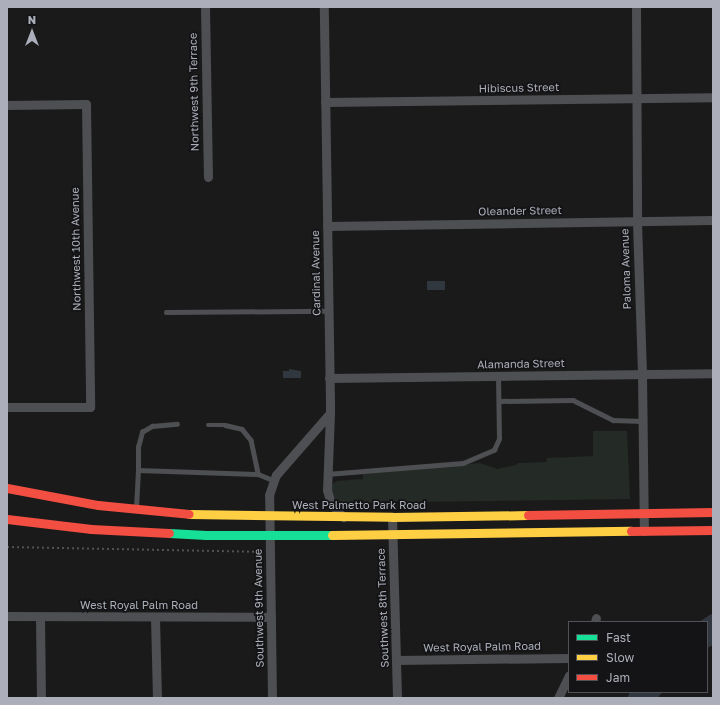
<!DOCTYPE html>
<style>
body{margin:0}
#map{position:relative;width:720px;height:705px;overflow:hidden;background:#1a1a1a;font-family:"Golos Text",sans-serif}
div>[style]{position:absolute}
.green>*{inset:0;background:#242a25}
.water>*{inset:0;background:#31373f;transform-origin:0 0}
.path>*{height:2px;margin-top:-1px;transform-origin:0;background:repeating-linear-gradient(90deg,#505153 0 2px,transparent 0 5px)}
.lane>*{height:4.5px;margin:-2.25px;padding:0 2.25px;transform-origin:2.25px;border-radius:2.25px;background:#4e4f52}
.street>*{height:9px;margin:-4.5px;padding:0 4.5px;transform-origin:4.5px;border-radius:4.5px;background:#4e4f52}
.fast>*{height:9px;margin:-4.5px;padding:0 4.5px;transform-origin:4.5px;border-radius:4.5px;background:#16e098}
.slow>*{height:9px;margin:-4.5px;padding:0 4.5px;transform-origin:4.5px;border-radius:4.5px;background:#ffcf43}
.jam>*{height:9px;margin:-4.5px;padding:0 4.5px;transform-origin:4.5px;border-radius:4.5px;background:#f24e42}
span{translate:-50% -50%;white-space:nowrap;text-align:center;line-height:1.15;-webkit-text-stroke:3.5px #141416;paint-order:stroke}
.street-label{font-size:11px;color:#acafb9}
.frame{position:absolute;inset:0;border:8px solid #acafb9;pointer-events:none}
.legend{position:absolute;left:568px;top:621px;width:140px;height:72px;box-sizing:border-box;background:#141416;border:1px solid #515257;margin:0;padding:5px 7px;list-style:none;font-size:12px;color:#acafb9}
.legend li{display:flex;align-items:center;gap:8px;height:20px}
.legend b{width:20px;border:1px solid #515257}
.north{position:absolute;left:12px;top:12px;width:40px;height:40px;-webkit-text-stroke:3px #141416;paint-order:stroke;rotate:0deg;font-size:11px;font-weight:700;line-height:16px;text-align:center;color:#acafb9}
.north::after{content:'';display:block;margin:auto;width:14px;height:18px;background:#acafb9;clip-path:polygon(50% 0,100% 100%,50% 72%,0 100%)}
</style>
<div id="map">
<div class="green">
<div style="clip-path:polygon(593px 431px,627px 431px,630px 499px,338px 503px,332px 495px,331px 485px,337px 481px,363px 479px,363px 474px,480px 463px,497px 469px,516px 465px,518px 463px,546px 462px,547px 458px,593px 456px)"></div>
</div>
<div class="water">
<div style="left:445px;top:281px;width:9px;height:18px;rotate:90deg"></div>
<div style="clip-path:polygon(289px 369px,301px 371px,301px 378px,283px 378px,283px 371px,289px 371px)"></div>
<div style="clip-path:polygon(713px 613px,713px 645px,707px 648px,707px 622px,699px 622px)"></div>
<div style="clip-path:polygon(630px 692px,662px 692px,658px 698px,627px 698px)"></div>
</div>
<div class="path">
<div style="left:7px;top:547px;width:250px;rotate:1.1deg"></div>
</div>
<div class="lane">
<div style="left:166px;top:312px;width:162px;rotate:-0.4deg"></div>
<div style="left:499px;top:401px;width:74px;rotate:-0.8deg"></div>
<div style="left:573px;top:400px;width:45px;rotate:26.6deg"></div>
<div style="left:613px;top:420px;width:30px;rotate:2deg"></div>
<div style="left:208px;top:425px;width:17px"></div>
<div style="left:225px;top:425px;width:17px;rotate:13deg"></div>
<div style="left:242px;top:429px;width:14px;rotate:51deg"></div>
<div style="left:251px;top:440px;width:35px;rotate:78deg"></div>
<div style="left:138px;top:470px;width:23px;rotate:-90deg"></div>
<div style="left:138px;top:447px;width:16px;rotate:-75deg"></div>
<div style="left:142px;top:432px;width:12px;rotate:-31deg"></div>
<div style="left:152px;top:426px;width:25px;rotate:-5deg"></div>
<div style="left:327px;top:474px;width:136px;rotate:-4.6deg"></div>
<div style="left:463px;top:463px;width:34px;rotate:-23deg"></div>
<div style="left:494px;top:450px;width:12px;rotate:-66deg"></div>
<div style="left:499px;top:439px;width:63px;rotate:-90.9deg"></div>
<div style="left:136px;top:508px;width:38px;rotate:-87deg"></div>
<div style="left:138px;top:470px;width:120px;rotate:1.9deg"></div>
<div style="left:258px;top:474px;width:16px;rotate:22deg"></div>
</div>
<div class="street">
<div style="left:205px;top:7px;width:170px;rotate:89deg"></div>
<div style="left:636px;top:7px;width:215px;rotate:89.7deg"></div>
<div style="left:637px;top:222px;width:152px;rotate:88.1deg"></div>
<div style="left:642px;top:374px;width:157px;rotate:89.3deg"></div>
<div style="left:325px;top:102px;width:388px;rotate:-0.7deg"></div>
<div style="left:7px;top:105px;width:79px;rotate:-0.7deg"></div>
<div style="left:86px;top:104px;width:303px;rotate:89.2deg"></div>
<div style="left:90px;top:407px;width:83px;rotate:180deg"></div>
<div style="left:327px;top:226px;width:386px;rotate:-0.9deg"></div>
<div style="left:329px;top:378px;width:384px;rotate:-0.7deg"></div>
<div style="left:330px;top:413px;width:77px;rotate:92.2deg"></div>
<div style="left:327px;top:490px;width:15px;rotate:74deg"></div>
<div style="left:331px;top:504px;width:18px;rotate:47deg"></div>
<div style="left:392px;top:517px;width:181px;rotate:88.4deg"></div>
<div style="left:7px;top:616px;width:264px;rotate:0.2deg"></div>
<div style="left:40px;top:617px;width:81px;rotate:89.3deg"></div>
<div style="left:155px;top:617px;width:81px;rotate:88.6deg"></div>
<div style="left:595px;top:622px;width:4px;rotate:-76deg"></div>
<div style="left:396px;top:660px;width:173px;rotate:-0.7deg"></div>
<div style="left:272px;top:698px;width:203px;rotate:-90.8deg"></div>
<div style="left:269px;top:495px;width:21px;rotate:-71deg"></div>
<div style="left:276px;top:475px;width:82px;rotate:-48.9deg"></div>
<div style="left:330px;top:413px;width:10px;rotate:-90deg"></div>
<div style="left:330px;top:403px;width:396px;rotate:-90.9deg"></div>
<div style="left:558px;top:698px;width:25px;rotate:-64deg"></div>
</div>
<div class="fast">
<div style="left:169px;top:533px;width:37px;rotate:3deg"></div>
<div style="left:206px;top:535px;width:126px"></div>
</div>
<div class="slow">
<div style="left:189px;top:514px;width:203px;rotate:0.8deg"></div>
<div style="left:392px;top:517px;width:136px;rotate:-0.8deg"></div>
<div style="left:332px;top:535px;width:299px;rotate:-0.8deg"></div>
</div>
<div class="jam">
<div style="left:7px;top:488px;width:93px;rotate:10.6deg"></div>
<div style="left:98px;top:505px;width:91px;rotate:5.6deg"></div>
<div style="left:528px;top:515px;width:185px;rotate:-0.9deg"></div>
<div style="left:7px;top:519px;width:85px;rotate:6.8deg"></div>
<div style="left:91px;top:529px;width:78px;rotate:2.9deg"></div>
<div style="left:631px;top:531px;width:82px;rotate:-0.7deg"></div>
</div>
<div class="street-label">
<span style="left:519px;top:88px;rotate:-1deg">Hibiscus Street</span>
<span style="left:194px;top:92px;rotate:-91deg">Northwest 9th Terrace</span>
<span style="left:520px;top:211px;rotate:-1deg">Oleander Street</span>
<span style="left:76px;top:249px;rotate:-91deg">Northwest 10th Avenue</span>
<span style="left:626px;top:269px;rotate:-92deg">Paloma Avenue</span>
<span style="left:316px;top:273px;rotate:-91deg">Cardinal Avenue</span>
<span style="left:521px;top:364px;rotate:-1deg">Alamanda Street</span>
<span style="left:359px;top:505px">West Palmetto Park Road</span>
<span style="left:139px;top:605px">West Royal Palm Road</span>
<span style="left:259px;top:608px;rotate:-91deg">Southwest 9th Avenue</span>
<span style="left:383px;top:608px;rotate:-92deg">Southwest 8th Terrace</span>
<span style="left:482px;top:647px;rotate:-1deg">West Royal Palm Road</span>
</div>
<div class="frame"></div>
<ul class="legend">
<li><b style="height:5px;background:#16e098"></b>Fast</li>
<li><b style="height:5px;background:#ffcf43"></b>Slow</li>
<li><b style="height:5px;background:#f24e42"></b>Jam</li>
</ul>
<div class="north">N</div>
</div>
